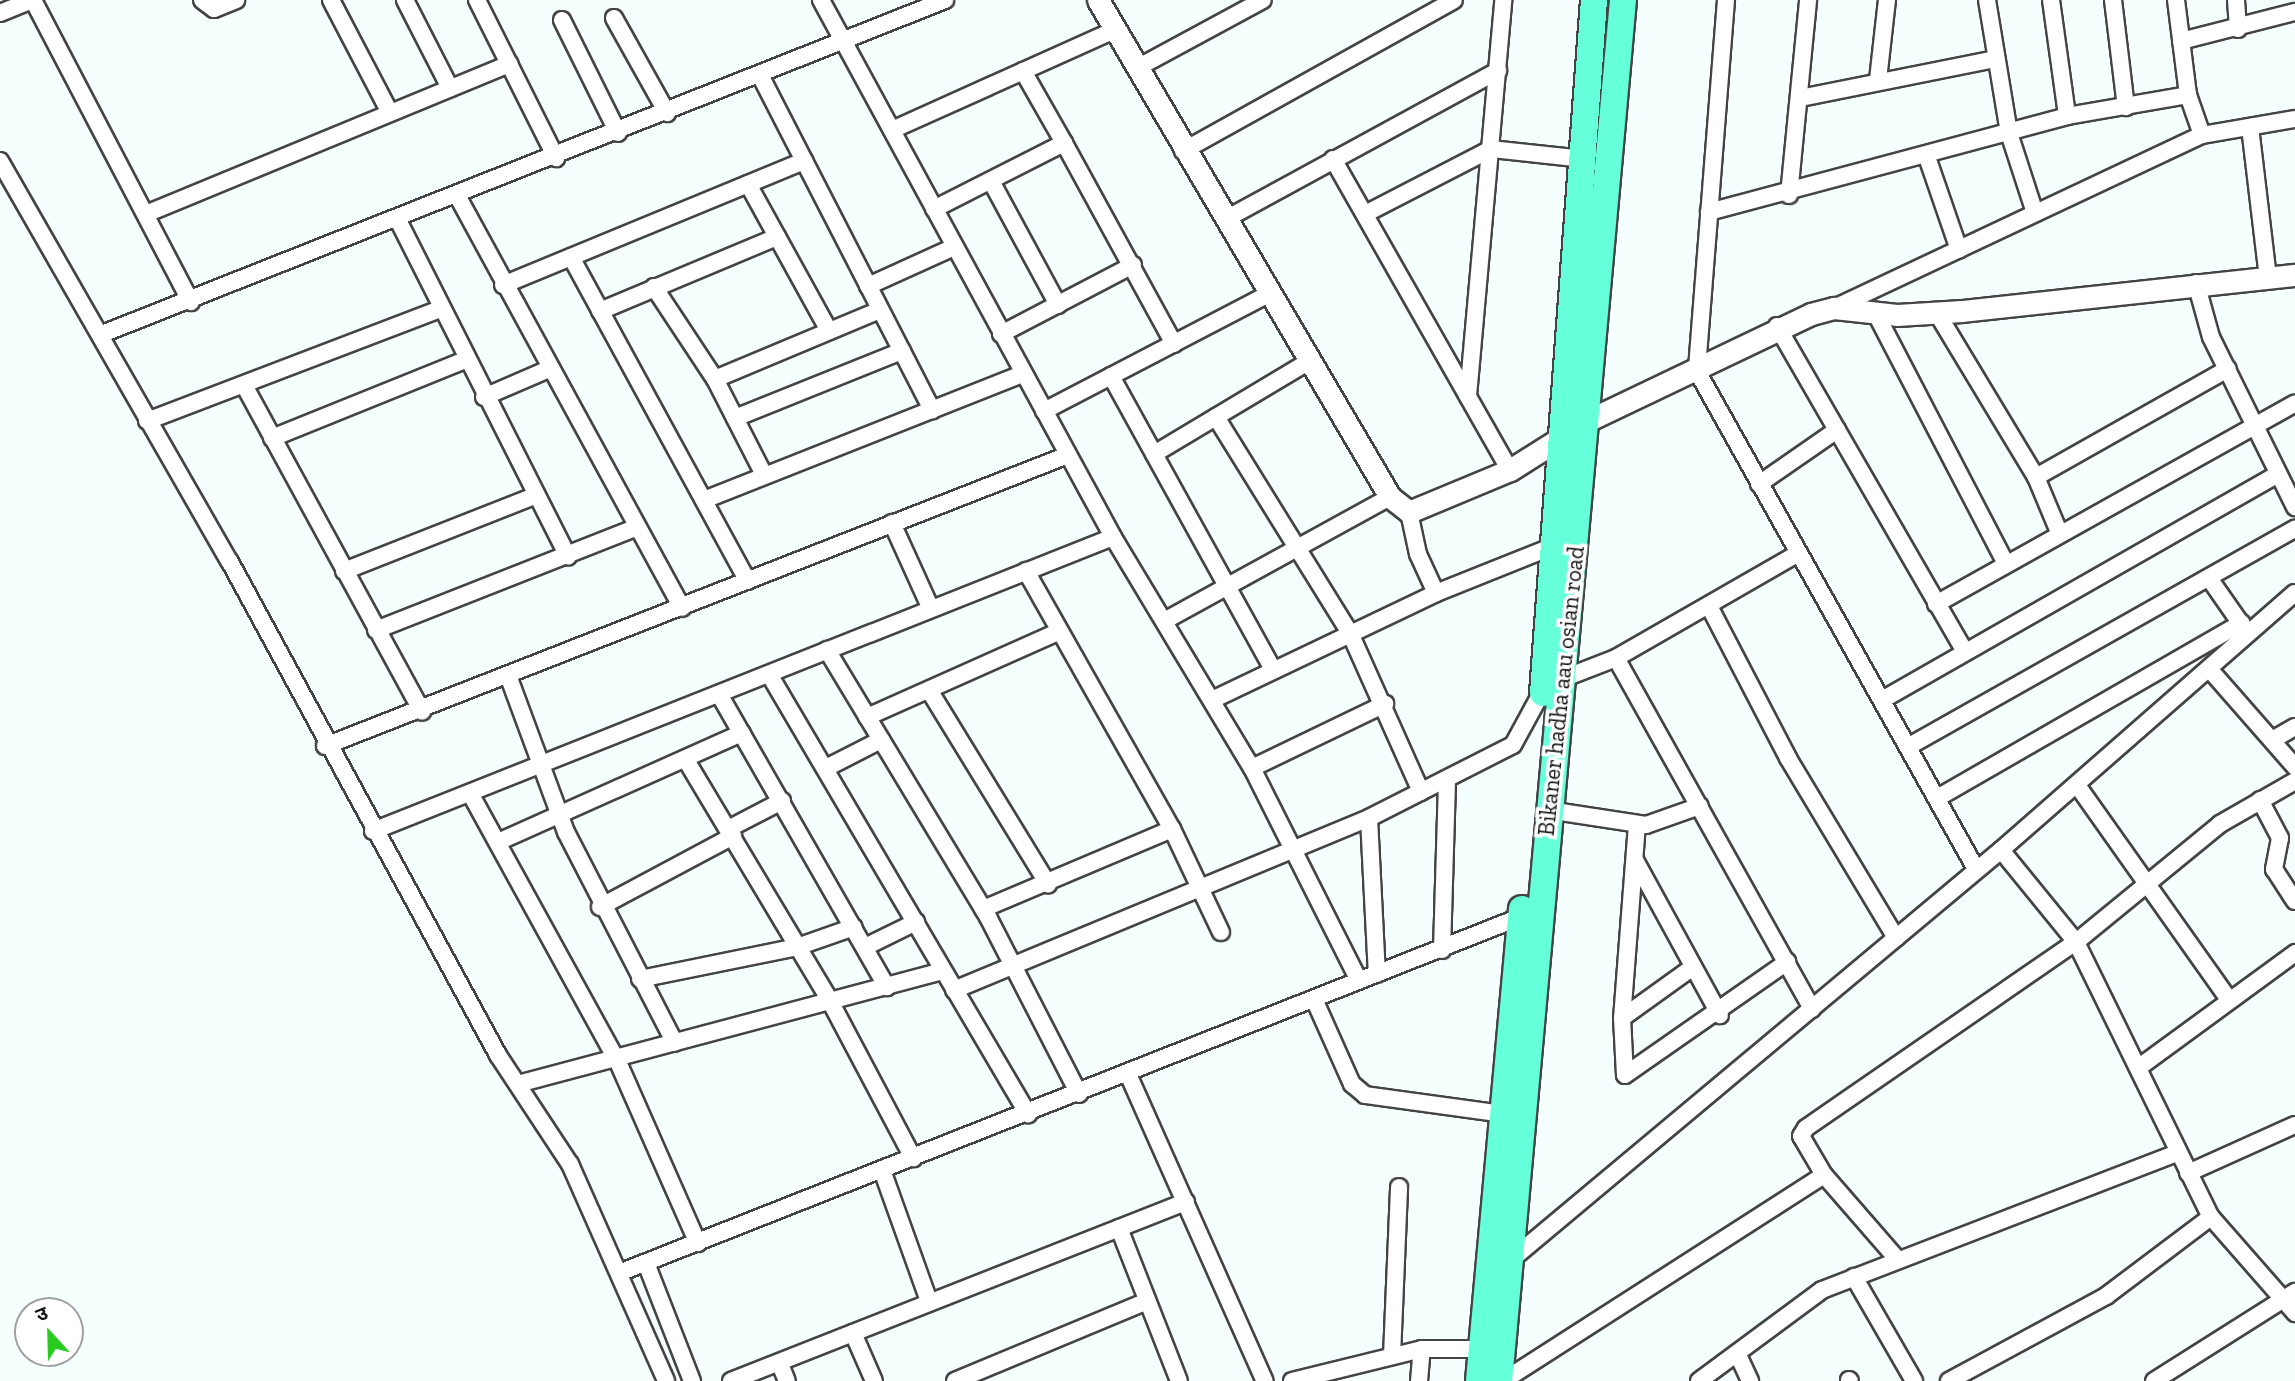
<!DOCTYPE html>
<meta charset="utf-8">
<style>
body{margin:0}
#map{position:relative;width:2295px;height:1381px;overflow:hidden;background:#f5fffd;font-family:"Zilla Slab","Noto Sans Devanagari",serif}
div>[style]{position:absolute}
.roads{filter:drop-shadow(2px 0 #444) drop-shadow(-2px 0 #444) drop-shadow(0 2px #444) drop-shadow(0 -2px #444)}
.minor>*{height:16px;margin:-8px;padding:0 8px;transform-origin:8px;border-radius:8px;background:#fff}
.tertiary>*{height:21px;margin:-10.5px;padding:0 10.5px;transform-origin:10.5px;border-radius:10.5px;background:#fff}
.primary>*{height:26px;margin:-13px;padding:0 13px;transform-origin:13px;border-radius:13px;background:#65ffd9}
span{translate:-50% -50%;white-space:nowrap;text-align:center;line-height:1.15;-webkit-text-stroke:7px #fff;paint-order:stroke}
.street-label{font-size:23px;color:#111}
.north{position:absolute;left:14px;top:1297px;width:70px;height:70px;box-sizing:border-box;background:#fff;border:2px solid #a0a0a0;border-radius:50%;rotate:338deg;font-size:19px;font-weight:700;line-height:28px;text-align:center;color:#111}
.north::after{content:'';display:block;margin:auto;width:24px;height:32px;background:#27cc1e;clip-path:polygon(50% 0,100% 100%,50% 72%,0 100%)}
</style>
<div id="map">
<div class="roads">
<div class="minor">
<div style="left:33px;top:0;width:341px;rotate:62.4deg"></div>
<div style="left:202px;top:0;width:15px;rotate:37deg"></div>
<div style="left:214px;top:9px;width:24px;rotate:-22deg"></div>
<div style="left:331px;top:0;width:127px;rotate:62.4deg"></div>
<div style="left:405px;top:0;width:99px;rotate:62.9deg"></div>
<div style="left:477px;top:0;width:177px;rotate:63.4deg"></div>
<div style="left:821px;top:0;width:611px;rotate:61.46deg"></div>
<div style="left:1113px;top:537px;width:270px;rotate:59deg"></div>
<div style="left:1252px;top:768px;width:238px;rotate:63.3deg"></div>
<div style="left:1726px;top:0;width:372px;rotate:94.5deg"></div>
<div style="left:1697px;top:371px;width:571px;rotate:60.74deg"></div>
<div style="left:1987px;top:0;width:135px;rotate:80.6deg"></div>
<div style="left:2009px;top:133px;width:84px;rotate:72deg"></div>
<div style="left:2051px;top:0;width:117px;rotate:82.1deg"></div>
<div style="left:2113px;top:0;width:108px;rotate:83.1deg"></div>
<div style="left:2176px;top:0;width:96px;rotate:82.8deg"></div>
<div style="left:2188px;top:95px;width:42px;rotate:70.7deg"></div>
<div style="left:2236px;top:0;width:29px;rotate:86deg"></div>
<div style="left:0;top:13px;width:35px;rotate:-22deg"></div>
<div style="left:614px;top:18px;width:109px;rotate:60.8deg"></div>
<div style="left:562px;top:20px;width:126px;rotate:63.6deg"></div>
<div style="left:2181px;top:41px;width:118px;rotate:-14.3deg"></div>
<div style="left:1137px;top:68px;width:143px;rotate:-28.4deg"></div>
<div style="left:1023px;top:71px;width:83px;rotate:60.3deg"></div>
<div style="left:760px;top:75px;width:377px;rotate:62.8deg"></div>
<div style="left:1878px;top:80px;width:81px;rotate:-83.6deg"></div>
<div style="left:1800px;top:98px;width:200px;rotate:-11.3deg"></div>
<div style="left:2250px;top:127px;width:151px;rotate:83.2deg"></div>
<div style="left:892px;top:130px;width:244px;rotate:-24.2deg"></div>
<div style="left:1183px;top:151px;width:310px;rotate:-29.1deg"></div>
<div style="left:1927px;top:157px;width:98px;rotate:71deg"></div>
<div style="left:1333px;top:159px;width:358px;rotate:60.4deg"></div>
<div style="left:0;top:161px;width:462px;rotate:60.2deg"></div>
<div style="left:230px;top:562px;width:561px;rotate:61.47deg"></div>
<div style="left:498px;top:1055px;width:131px;rotate:56.6deg"></div>
<div style="left:570px;top:1164px;width:237px;rotate:66.1deg"></div>
<div style="left:991px;top:181px;width:141px;rotate:61.6deg"></div>
<div style="left:748px;top:184px;width:168px;rotate:61.1deg"></div>
<div style="left:1789px;top:195px;width:196px;rotate:-84.4deg"></div>
<div style="left:458px;top:197px;width:468px;rotate:61.4deg"></div>
<div style="left:934px;top:209px;width:146px;rotate:-26.9deg"></div>
<div style="left:1064px;top:143px;width:229px;rotate:61.3deg"></div>
<div style="left:1709px;top:212px;width:371px;rotate:-15deg"></div>
<div style="left:2067px;top:116px;width:123px;rotate:-9.8deg"></div>
<div style="left:148px;top:213px;width:391px;rotate:-22.4deg"></div>
<div style="left:1365px;top:214px;width:142px;rotate:-27.3deg"></div>
<div style="left:1491px;top:149px;width:95px;rotate:6.1deg"></div>
<div style="left:1226px;top:219px;width:310px;rotate:-28.6deg"></div>
<div style="left:398px;top:220px;width:377px;rotate:63.2deg"></div>
<div style="left:571px;top:257px;width:369px;rotate:61.4deg"></div>
<div style="left:2196px;top:283px;width:56px;rotate:74.5deg"></div>
<div style="left:2211px;top:337px;width:190px;rotate:63.7deg"></div>
<div style="left:503px;top:285px;width:326px;rotate:-22.4deg"></div>
<div style="left:868px;top:286px;width:94px;rotate:-24.4deg"></div>
<div style="left:654px;top:287px;width:110px;rotate:56.5deg"></div>
<div style="left:715px;top:379px;width:106px;rotate:62.9deg"></div>
<div style="left:1834px;top:308px;width:407px;rotate:-25.2deg"></div>
<div style="left:2202px;top:135px;width:94px;rotate:-9.8deg"></div>
<div style="left:600px;top:311px;width:192px;rotate:-22.7deg"></div>
<div style="left:1937px;top:313px;width:192px;rotate:58.9deg"></div>
<div style="left:2036px;top:477px;width:60px;rotate:67.3deg"></div>
<div style="left:1876px;top:314px;width:280px;rotate:62.5deg"></div>
<div style="left:1777px;top:326px;width:376px;rotate:60deg"></div>
<div style="left:102px;top:334px;width:907px;rotate:-21.61deg"></div>
<div style="left:1001px;top:334px;width:149px;rotate:-27.6deg"></div>
<div style="left:1111px;top:376px;width:336px;rotate:61.1deg"></div>
<div style="left:715px;top:379px;width:179px;rotate:-22.7deg"></div>
<div style="left:244px;top:385px;width:372px;rotate:61.4deg"></div>
<div style="left:1468px;top:396px;width:398px;rotate:-84.9deg"></div>
<div style="left:484px;top:397px;width:71px;rotate:-23.3deg"></div>
<div style="left:1044px;top:411px;width:254px;rotate:-27.5deg"></div>
<div style="left:1216px;top:417px;width:254px;rotate:58.2deg"></div>
<div style="left:1350px;top:633px;width:174px;rotate:65.9deg"></div>
<div style="left:735px;top:418px;width:180px;rotate:-21.9deg"></div>
<div style="left:147px;top:421px;width:311px;rotate:-20.9deg"></div>
<div style="left:272px;top:438px;width:208px;rotate:-22deg"></div>
<div style="left:1154px;top:454px;width:179px;rotate:-30.9deg"></div>
<div style="left:2036px;top:477px;width:220px;rotate:-29.4deg"></div>
<div style="left:1759px;top:484px;width:95px;rotate:-34.7deg"></div>
<div style="left:704px;top:500px;width:343px;rotate:-21.6deg"></div>
<div style="left:1409px;top:512px;width:43px;rotate:77.9deg"></div>
<div style="left:1418px;top:554px;width:43px;rotate:65.2deg"></div>
<div style="left:892px;top:523px;width:94px;rotate:65.6deg"></div>
<div style="left:344px;top:571px;width:207px;rotate:-21.5deg"></div>
<div style="left:1026px;top:571px;width:296px;rotate:60.5deg"></div>
<div style="left:1172px;top:829px;width:114px;rotate:64.6deg"></div>
<div style="left:2209px;top:578px;width:65px;rotate:55.1deg"></div>
<div style="left:1936px;top:604px;width:411px;rotate:-29.2deg"></div>
<div style="left:1709px;top:606px;width:171px;rotate:62.5deg"></div>
<div style="left:1788px;top:758px;width:210px;rotate:59deg"></div>
<div style="left:1166px;top:620px;width:256px;rotate:-28.8deg"></div>
<div style="left:376px;top:630px;width:281px;rotate:-21.5deg"></div>
<div style="left:827px;top:650px;width:312px;rotate:58.9deg"></div>
<div style="left:988px;top:917px;width:199px;rotate:62.8deg"></div>
<div style="left:1616px;top:658px;width:402px;rotate:60.8deg"></div>
<div style="left:2211px;top:671px;width:128px;rotate:48.8deg"></div>
<div style="left:769px;top:674px;width:511px;rotate:59.52deg"></div>
<div style="left:509px;top:678px;width:164px;rotate:69.7deg"></div>
<div style="left:566px;top:832px;width:237px;rotate:62.7deg"></div>
<div style="left:1562px;top:679px;width:58px;rotate:-21.3deg"></div>
<div style="left:1616px;top:658px;width:209px;rotate:-29.9deg"></div>
<div style="left:929px;top:690px;width:228px;rotate:58.5deg"></div>
<div style="left:719px;top:694px;width:338px;rotate:60.2deg"></div>
<div style="left:1212px;top:700px;width:248px;rotate:-25.5deg"></div>
<div style="left:1436px;top:593px;width:129px;rotate:-21.8deg"></div>
<div style="left:1882px;top:700px;width:455px;rotate:-29.7deg"></div>
<div style="left:867px;top:717px;width:211px;rotate:-24deg"></div>
<div style="left:2274px;top:739px;width:24px;rotate:-30deg"></div>
<div style="left:1911px;top:745px;width:441px;rotate:-29.4deg"></div>
<div style="left:325px;top:746px;width:798px;rotate:-21.39deg"></div>
<div style="left:686px;top:760px;width:281px;rotate:59.1deg"></div>
<div style="left:830px;top:1001px;width:178px;rotate:62.1deg"></div>
<div style="left:826px;top:768px;width:62px;rotate:-27deg"></div>
<div style="left:1252px;top:768px;width:148px;rotate:-25.7deg"></div>
<div style="left:2077px;top:785px;width:263px;rotate:54.7deg"></div>
<div style="left:470px;top:793px;width:307px;rotate:61.2deg"></div>
<div style="left:618px;top:1062px;width:198px;rotate:66.2deg"></div>
<div style="left:1939px;top:797px;width:349px;rotate:-29.9deg"></div>
<div style="left:2260px;top:800px;width:43px;rotate:62.2deg"></div>
<div style="left:2280px;top:838px;width:32px;rotate:101deg"></div>
<div style="left:2274px;top:869px;width:38px;rotate:57deg"></div>
<div style="left:1548px;top:810px;width:99px;rotate:8.7deg"></div>
<div style="left:1646px;top:825px;width:57px;rotate:-19.4deg"></div>
<div style="left:1369px;top:818px;width:156px;rotate:87.1deg"></div>
<div style="left:1637px;top:824px;width:195px;rotate:94.4deg"></div>
<div style="left:1622px;top:1018px;width:57px;rotate:87deg"></div>
<div style="left:1625px;top:1075px;width:198px;rotate:-34.9deg"></div>
<div style="left:728px;top:829px;width:61px;rotate:-27.4deg"></div>
<div style="left:373px;top:831px;width:796px;rotate:-21.67deg"></div>
<div style="left:498px;top:842px;width:267px;rotate:-24.1deg"></div>
<div style="left:2001px;top:850px;width:119px;rotate:50.8deg"></div>
<div style="left:2076px;top:942px;width:306px;rotate:63.9deg"></div>
<div style="left:2211px;top:1217px;width:128px;rotate:48.8deg"></div>
<div style="left:1635px;top:860px;width:177px;rotate:61.3deg"></div>
<div style="left:600px;top:907px;width:151px;rotate:-28.1deg"></div>
<div style="left:983px;top:909px;width:205px;rotate:-22.9deg"></div>
<div style="left:865px;top:947px;width:57px;rotate:-26.1deg"></div>
<div style="left:1442px;top:950px;width:171px;rotate:-88.3deg"></div>
<div style="left:640px;top:979px;width:160px;rotate:-11.5deg"></div>
<div style="left:797px;top:947px;width:60px;rotate:-19.3deg"></div>
<div style="left:954px;top:990px;width:449px;rotate:-22.5deg"></div>
<div style="left:1369px;top:818px;width:161px;rotate:-26.9deg"></div>
<div style="left:1513px;top:745px;width:63px;rotate:-61.4deg"></div>
<div style="left:1314px;top:999px;width:93px;rotate:65.9deg"></div>
<div style="left:1352px;top:1084px;width:17px;rotate:40deg"></div>
<div style="left:1365px;top:1095px;width:140px;rotate:7.8deg"></div>
<div style="left:1622px;top:1018px;width:87px;rotate:-35.7deg"></div>
<div style="left:2138px;top:1068px;width:195px;rotate:-36.2deg"></div>
<div style="left:1128px;top:1074px;width:336px;rotate:66deg"></div>
<div style="left:518px;top:1084px;width:439px;rotate:-14.9deg"></div>
<div style="left:882px;top:1170px;width:139px;rotate:70.3deg"></div>
<div style="left:2188px;top:1173px;width:117px;rotate:-24.2deg"></div>
<div style="left:1119px;top:1228px;width:164px;rotate:68.6deg"></div>
<div style="left:1898px;top:1260px;width:113px;rotate:-131deg"></div>
<div style="left:1824px;top:1175px;width:45px;rotate:-120.5deg"></div>
<div style="left:1801px;top:1136px;width:9px;rotate:-58deg"></div>
<div style="left:1806px;top:1128px;width:328px;rotate:-34.6deg"></div>
<div style="left:2076px;top:942px;width:186px;rotate:-39.3deg"></div>
<div style="left:2220px;top:824px;width:86px;rotate:-29.8deg"></div>
<div style="left:646px;top:1263px;width:127px;rotate:68.7deg"></div>
<div style="left:1506px;top:1264px;width:645px;rotate:-39.91deg"></div>
<div style="left:2001px;top:850px;width:390px;rotate:-41.2deg"></div>
<div style="left:619px;top:1273px;width:974px;rotate:-21.56deg"></div>
<div style="left:1854px;top:1277px;width:120px;rotate:60deg"></div>
<div style="left:853px;top:1333px;width:52px;rotate:66.4deg"></div>
<div style="left:1738px;top:1355px;width:29px;rotate:65deg"></div>
<div style="left:1392px;top:1356px;width:169px;rotate:-87.6deg"></div>
<div style="left:780px;top:1364px;width:18px;rotate:68deg"></div>
<div style="left:1849px;top:1380px;width:1px;rotate:45deg"></div>
<div style="left:731px;top:1381px;width:489px;rotate:-21.5deg"></div>
<div style="left:955px;top:1381px;width:208px;rotate:-22.6deg"></div>
<div style="left:1292px;top:1381px;width:134px;rotate:-13.8deg"></div>
<div style="left:1422px;top:1349px;width:60px"></div>
<div style="left:1419px;top:1381px;width:32px;rotate:-85deg"></div>
<div style="left:1503px;top:1381px;width:381px;rotate:-32.7deg"></div>
<div style="left:1699px;top:1381px;width:153px;rotate:-36.5deg"></div>
<div style="left:1822px;top:1290px;width:377px;rotate:-21.1deg"></div>
<div style="left:1949px;top:1381px;width:179px;rotate:-28.4deg"></div>
<div style="left:2106px;top:1296px;width:131px;rotate:-37deg"></div>
<div style="left:2154px;top:1381px;width:167px;rotate:-32.3deg"></div>
</div>
<div class="tertiary">
<div style="left:1098px;top:0;width:576px;rotate:59.56deg"></div>
<div style="left:1390px;top:497px;width:24px;rotate:38deg"></div>
<div style="left:1409px;top:512px;width:109px;rotate:-22.6deg"></div>
<div style="left:1510px;top:470px;width:93px;rotate:-32.3deg"></div>
<div style="left:1589px;top:420px;width:246px;rotate:-25.5deg"></div>
<div style="left:1811px;top:314px;width:24px;rotate:-15deg"></div>
<div style="left:1834px;top:308px;width:63px;rotate:6.3deg"></div>
<div style="left:1897px;top:315px;width:65px;rotate:-3.5deg"></div>
<div style="left:1962px;top:311px;width:335px;rotate:-6.2deg"></div>
</div>
<div class="primary">
<div style="left:1543px;top:693px;width:695px;rotate:-85.79deg"></div>
<div style="left:1479px;top:1381px;width:474px;rotate:-84.8deg"></div>
<div style="left:1499px;top:1381px;width:1387px;rotate:-84.87deg"></div>
</div>
</div>
<div class="street-label">
<span style="left:1561px;top:691px;rotate:-84deg">Bikaner hadha aau osian road</span>
</div>
<div class="north">उ</div>
</div>
